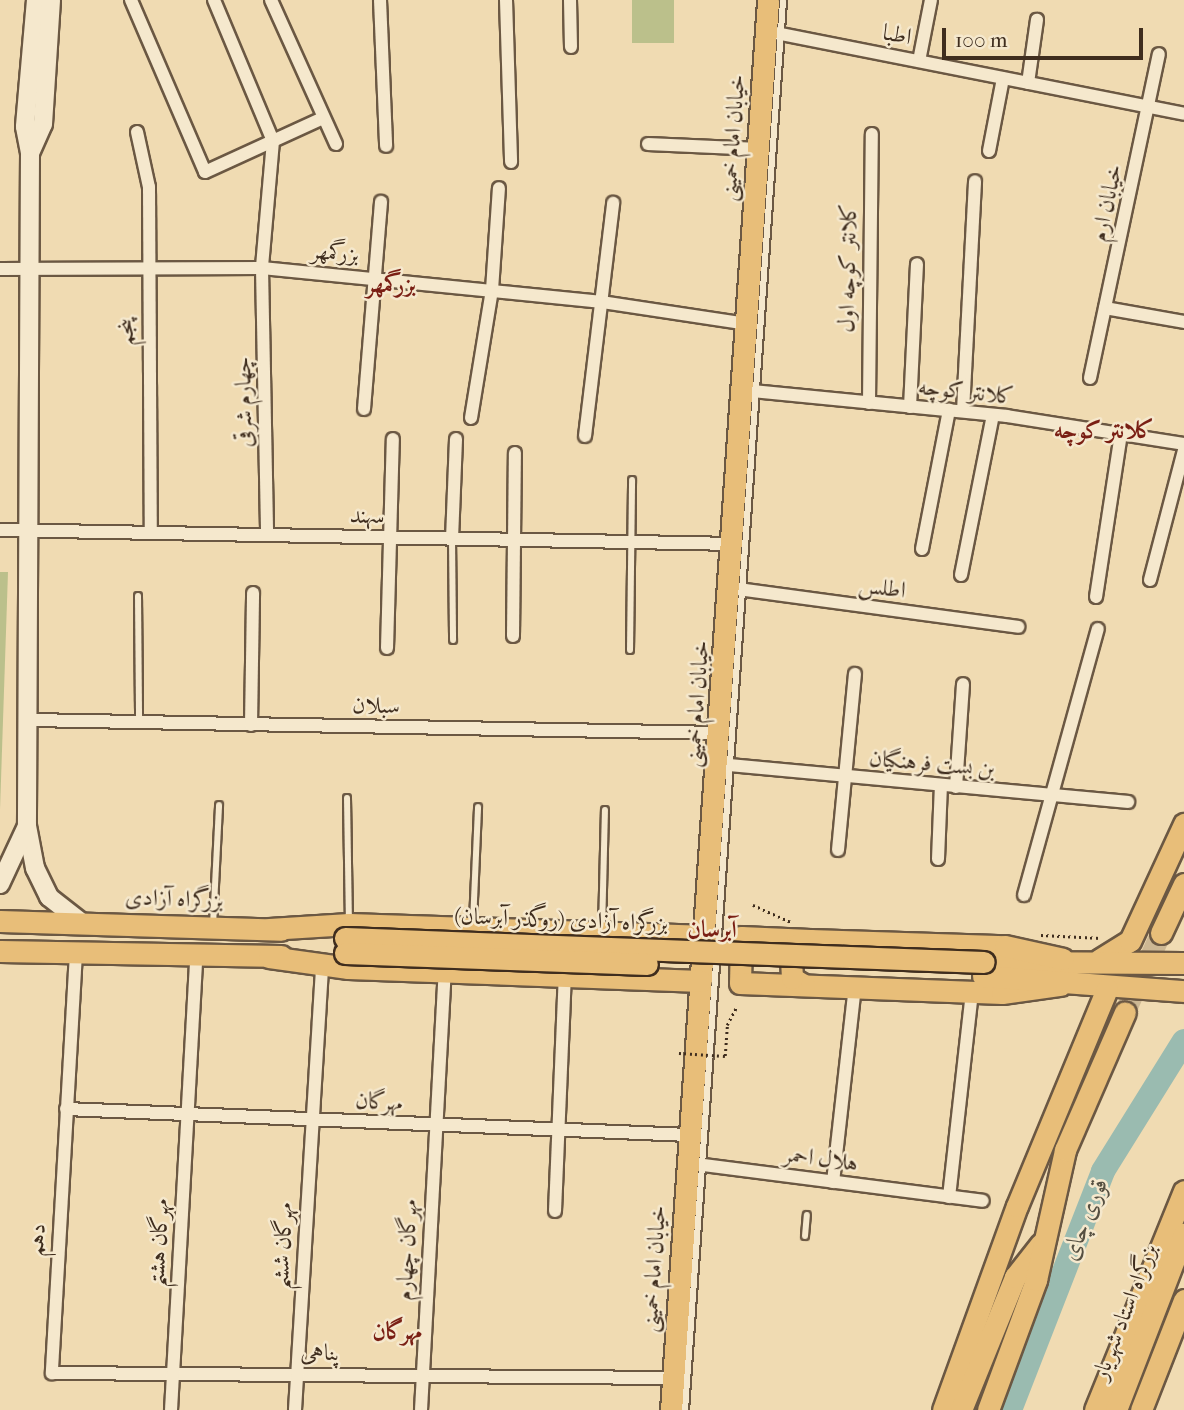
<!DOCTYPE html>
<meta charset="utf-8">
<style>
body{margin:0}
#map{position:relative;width:1184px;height:1410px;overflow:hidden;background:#f0dbb2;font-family:"IM FELL French Canon",Amiri,serif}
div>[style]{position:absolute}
.green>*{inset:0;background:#bbc08b;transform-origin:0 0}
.river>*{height:24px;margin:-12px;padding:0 12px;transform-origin:12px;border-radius:12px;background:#9abbb0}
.trunk-tunnel>*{height:21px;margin-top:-10.5px;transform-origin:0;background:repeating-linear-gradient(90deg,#cdb894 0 21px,transparent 0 31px)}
.path>*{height:2.5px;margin-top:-1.25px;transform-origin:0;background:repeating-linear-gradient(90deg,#3f2d1e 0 2px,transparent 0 5.5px)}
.roads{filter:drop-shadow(2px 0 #6b5843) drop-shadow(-2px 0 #6b5843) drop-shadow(0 2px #6b5843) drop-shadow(0 -2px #6b5843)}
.service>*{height:6px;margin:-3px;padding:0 3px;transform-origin:3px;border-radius:3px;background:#f5e8cd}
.minor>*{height:12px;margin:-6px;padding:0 6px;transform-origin:6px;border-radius:6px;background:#f5e8cd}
.secondary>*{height:18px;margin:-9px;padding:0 9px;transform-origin:9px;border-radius:9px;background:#f5e8cd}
.primary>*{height:21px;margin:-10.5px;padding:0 10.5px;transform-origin:10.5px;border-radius:10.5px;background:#e8be79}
.trunk>*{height:21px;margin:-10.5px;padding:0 10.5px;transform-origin:10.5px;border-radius:10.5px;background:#e8be79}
.path-bridge>*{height:2.5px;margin-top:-1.25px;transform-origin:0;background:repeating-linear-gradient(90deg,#3f2d1e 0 2px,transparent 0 5.5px)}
.bridges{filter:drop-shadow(2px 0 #3f2d1e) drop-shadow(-2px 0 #3f2d1e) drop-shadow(0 2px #3f2d1e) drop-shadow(0 -2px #3f2d1e)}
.trunk-bridge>*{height:21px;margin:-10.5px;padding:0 10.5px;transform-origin:10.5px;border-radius:10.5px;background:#e8be79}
span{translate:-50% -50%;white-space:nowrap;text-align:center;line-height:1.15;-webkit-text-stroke:5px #f5e8cd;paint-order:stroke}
.street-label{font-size:23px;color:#3f2d1e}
.neighbourhood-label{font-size:24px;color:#7a1f14;font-weight:700}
.water-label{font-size:24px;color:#565042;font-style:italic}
.scale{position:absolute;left:942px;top:28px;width:201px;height:32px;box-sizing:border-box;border:4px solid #3f2d1e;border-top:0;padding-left:9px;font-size:21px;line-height:24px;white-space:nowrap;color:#3f2d1e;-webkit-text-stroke:5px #f5e8cd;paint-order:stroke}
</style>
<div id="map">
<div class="green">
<div style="left:632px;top:0;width:42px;height:43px"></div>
<div style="clip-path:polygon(0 572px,8px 572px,0 810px)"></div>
</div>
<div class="river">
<div style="left:1010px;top:1410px;width:256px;rotate:-68.7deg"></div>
<div style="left:1103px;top:1171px;width:153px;rotate:-58.1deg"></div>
</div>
<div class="trunk-tunnel">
<div style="left:1125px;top:1012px;width:87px;rotate:-65.5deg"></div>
</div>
<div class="path">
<div style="left:753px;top:905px;width:42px;rotate:24.1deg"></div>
<div style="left:1041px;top:935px;width:60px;rotate:2.9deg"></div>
<div style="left:725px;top:1056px;width:31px;rotate:-86deg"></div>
<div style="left:727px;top:1025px;width:21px;rotate:-62deg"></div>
</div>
<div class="roads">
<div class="service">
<div style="left:452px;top:539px;width:101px;rotate:89.4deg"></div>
<div style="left:138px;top:596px;width:126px;rotate:89.5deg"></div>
<div style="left:630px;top:650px;width:170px;rotate:-89.3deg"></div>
<div style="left:347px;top:798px;width:124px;rotate:89.1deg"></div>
<div style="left:473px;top:923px;width:116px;rotate:-87.5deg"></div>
<div style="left:213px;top:925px;width:120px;rotate:-87.1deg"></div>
<div style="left:602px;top:931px;width:121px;rotate:-88.6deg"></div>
<div style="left:805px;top:1236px;width:21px;rotate:-85deg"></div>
<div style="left:685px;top:1410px;width:1413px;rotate:-86.02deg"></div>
</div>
<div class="minor">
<div style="left:131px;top:0;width:187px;rotate:66.7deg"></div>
<div style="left:205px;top:172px;width:128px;rotate:-24.6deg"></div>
<div style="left:214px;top:0;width:153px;rotate:67.3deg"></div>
<div style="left:273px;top:141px;width:127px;rotate:95deg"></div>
<div style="left:262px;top:268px;width:267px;rotate:88.9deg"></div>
<div style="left:271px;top:0;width:158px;rotate:65.7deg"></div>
<div style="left:380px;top:0;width:146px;rotate:87.6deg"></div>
<div style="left:506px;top:0;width:162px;rotate:88.2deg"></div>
<div style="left:570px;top:0;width:47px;rotate:88.8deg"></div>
<div style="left:766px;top:31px;width:426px;rotate:11.2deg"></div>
<div style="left:919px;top:61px;width:62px;rotate:-78.9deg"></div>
<div style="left:1028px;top:83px;width:64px;rotate:-81.9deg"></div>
<div style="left:137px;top:132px;width:56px;rotate:77.7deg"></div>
<div style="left:149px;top:187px;width:346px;rotate:89.7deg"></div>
<div style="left:648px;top:144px;width:111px;rotate:2.6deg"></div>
<div style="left:989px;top:151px;width:74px;rotate:-79.1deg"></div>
<div style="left:0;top:269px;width:262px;rotate:-0.2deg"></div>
<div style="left:262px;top:268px;width:342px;rotate:5.7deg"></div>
<div style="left:602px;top:302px;width:147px;rotate:8.6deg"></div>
<div style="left:1105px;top:308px;width:80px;rotate:10deg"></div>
<div style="left:1090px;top:378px;width:331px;rotate:-78deg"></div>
<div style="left:743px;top:390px;width:265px;rotate:5.6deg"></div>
<div style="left:1007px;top:416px;width:179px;rotate:9deg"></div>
<div style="left:869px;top:403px;width:269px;rotate:-89.4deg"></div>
<div style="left:910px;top:407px;width:143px;rotate:-87.2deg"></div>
<div style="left:364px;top:409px;width:208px;rotate:-85.3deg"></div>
<div style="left:963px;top:411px;width:230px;rotate:-87deg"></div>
<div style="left:471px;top:418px;width:130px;rotate:-80.7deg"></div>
<div style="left:492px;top:290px;width:102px;rotate:-86.1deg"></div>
<div style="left:585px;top:436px;width:235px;rotate:-83.1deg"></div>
<div style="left:0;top:530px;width:733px;rotate:1.09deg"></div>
<div style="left:452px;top:539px;width:100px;rotate:-87.7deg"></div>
<div style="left:922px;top:549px;width:142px;rotate:-79deg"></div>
<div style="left:961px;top:575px;width:163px;rotate:-78.7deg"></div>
<div style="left:1150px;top:580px;width:134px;rotate:-75.3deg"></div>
<div style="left:731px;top:588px;width:290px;rotate:7.7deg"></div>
<div style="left:1096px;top:597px;width:165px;rotate:-81.3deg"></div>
<div style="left:513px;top:636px;width:183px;rotate:-89.4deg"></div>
<div style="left:387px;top:648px;width:209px;rotate:-88.4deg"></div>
<div style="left:30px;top:720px;width:691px;rotate:1.08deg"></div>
<div style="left:251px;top:725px;width:132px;rotate:-89.1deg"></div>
<div style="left:719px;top:764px;width:411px;rotate:5.3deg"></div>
<div style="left:956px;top:787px;width:103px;rotate:-86.1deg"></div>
<div style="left:838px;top:850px;width:177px;rotate:-84.5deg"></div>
<div style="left:938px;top:859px;width:74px;rotate:-87.7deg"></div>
<div style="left:1024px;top:895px;width:276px;rotate:-74.5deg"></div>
<div style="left:76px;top:953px;width:421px;rotate:93.3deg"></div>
<div style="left:52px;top:1373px;width:621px;rotate:0.46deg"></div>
<div style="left:66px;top:1109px;width:624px;rotate:2.39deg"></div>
<div style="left:688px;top:1163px;width:297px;rotate:7.3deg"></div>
<div style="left:833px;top:1182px;width:196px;rotate:-83.6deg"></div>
<div style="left:949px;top:1197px;width:206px;rotate:-83.6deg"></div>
<div style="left:555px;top:1211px;width:235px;rotate:-87.6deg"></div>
<div style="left:171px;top:1410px;width:454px;rotate:-86.8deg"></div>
<div style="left:295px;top:1410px;width:447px;rotate:-86.5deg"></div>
<div style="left:421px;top:1410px;width:439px;rotate:-86.9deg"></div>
</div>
<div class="secondary">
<div style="left:36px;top:0;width:127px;rotate:95deg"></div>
<div style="left:25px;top:127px;width:26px;rotate:79deg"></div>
<div style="left:30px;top:153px;width:673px;rotate:90.26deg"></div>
<div style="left:27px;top:826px;width:43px;rotate:79.2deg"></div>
<div style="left:35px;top:868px;width:32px;rotate:64deg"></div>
<div style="left:49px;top:897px;width:39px;rotate:38deg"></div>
<div style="left:30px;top:153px;width:32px;rotate:-66deg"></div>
<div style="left:43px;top:124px;width:124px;rotate:-86.3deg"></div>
<div style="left:0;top:884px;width:64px;rotate:-65deg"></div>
</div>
<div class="primary">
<div style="left:671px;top:1410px;width:1413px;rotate:-86.06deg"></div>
</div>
<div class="trunk">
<div style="left:0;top:921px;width:281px;rotate:1.8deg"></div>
<div style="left:269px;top:929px;width:80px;rotate:-3.6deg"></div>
<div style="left:349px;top:924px;width:359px;rotate:1.9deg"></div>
<div style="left:1161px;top:933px;width:54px;rotate:-64.9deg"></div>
<div style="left:810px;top:940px;width:69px;rotate:-177.5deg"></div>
<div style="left:741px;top:937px;width:46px;rotate:91.2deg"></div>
<div style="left:740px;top:983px;width:262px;rotate:2.2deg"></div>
<div style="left:1002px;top:993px;width:59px;rotate:-7.9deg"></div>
<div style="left:0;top:951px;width:281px;rotate:1deg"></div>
<div style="left:269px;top:957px;width:80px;rotate:7.9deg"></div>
<div style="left:348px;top:968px;width:353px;rotate:2.1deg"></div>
<div style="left:1099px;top:960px;width:36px;rotate:-32deg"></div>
<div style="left:1130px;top:941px;width:129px;rotate:-65.2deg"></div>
<div style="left:984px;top:962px;width:200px;rotate:0.3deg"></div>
<div style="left:983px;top:976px;width:202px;rotate:4.3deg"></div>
<div style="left:804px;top:985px;width:14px;rotate:-150deg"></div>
<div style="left:792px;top:978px;width:19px;rotate:-93deg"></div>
<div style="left:791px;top:959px;width:14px;rotate:-73deg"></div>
<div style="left:795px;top:946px;width:16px;rotate:-22deg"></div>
<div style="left:810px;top:940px;width:195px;rotate:1.8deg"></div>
<div style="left:1005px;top:946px;width:59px;rotate:12.6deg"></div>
<div style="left:943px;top:1410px;width:217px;rotate:-70.1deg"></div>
<div style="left:1017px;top:1206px;width:235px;rotate:-67.5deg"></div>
<div style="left:961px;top:1410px;width:144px;rotate:-67.9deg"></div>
<div style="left:1015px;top:1277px;width:42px;rotate:-51.8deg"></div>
<div style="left:988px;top:1410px;width:139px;rotate:-69.7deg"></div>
<div style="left:1036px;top:1280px;width:133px;rotate:-77.4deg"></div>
<div style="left:1065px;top:1150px;width:150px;rotate:-66.5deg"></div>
<div style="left:1095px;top:1410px;width:236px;rotate:-67.9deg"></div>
<div style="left:1116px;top:1410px;width:189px;rotate:-68.9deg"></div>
<div style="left:1141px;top:1410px;width:118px;rotate:-68.6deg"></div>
</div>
</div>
<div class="path-bridge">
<div style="left:679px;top:1053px;width:46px;rotate:3.7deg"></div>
</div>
<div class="bridges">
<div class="trunk-bridge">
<div style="left:345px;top:938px;width:639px;rotate:2.15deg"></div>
<div style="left:345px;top:953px;width:302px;rotate:2.1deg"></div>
</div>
</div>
<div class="street-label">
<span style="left:897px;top:35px;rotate:11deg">اطبا</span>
<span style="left:733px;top:138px;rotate:-86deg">خیابان امام خمینی</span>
<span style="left:1107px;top:203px;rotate:-78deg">خیابان ارم</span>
<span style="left:335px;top:253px;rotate:5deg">بزرگمهر</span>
<span style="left:848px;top:268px;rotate:-89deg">کلانتر کوچه اول</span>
<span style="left:126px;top:332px;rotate:-91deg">پنجم</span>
<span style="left:966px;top:392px;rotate:6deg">کلانتر کوچه</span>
<span style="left:244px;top:402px;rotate:-91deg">چهارم شرقی</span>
<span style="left:367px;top:516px;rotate:1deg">سهند</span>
<span style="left:882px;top:588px;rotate:7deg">اطلس</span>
<span style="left:697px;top:704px;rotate:-86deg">خیابان امام خمینی</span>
<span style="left:376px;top:706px;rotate:1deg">سبلان</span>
<span style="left:932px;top:764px;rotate:5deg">بن بست فرهنگیان</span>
<span style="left:174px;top:899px;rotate:2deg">بزرگراه آزادی</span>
<span style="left:561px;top:920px;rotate:2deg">بزرگراه آزادی (روگذر آبرسان)</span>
<span style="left:379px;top:1102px;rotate:3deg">مهرگان</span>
<span style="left:821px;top:1159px;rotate:8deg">هلال احمر</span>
<span style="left:37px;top:1240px;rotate:-86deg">دهم</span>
<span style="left:159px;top:1243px;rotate:-87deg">مهرگان هشتم</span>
<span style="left:283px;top:1246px;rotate:-87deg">مهرگان ششم</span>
<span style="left:407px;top:1250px;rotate:-87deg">مهرگان چهارم</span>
<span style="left:654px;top:1269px;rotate:-86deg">خیابان امام خمینی</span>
<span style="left:1125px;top:1312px;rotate:-69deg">بزرگراه استاد شهریار</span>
<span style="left:320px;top:1353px;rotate:1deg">پناهی</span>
</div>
<div class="neighbourhood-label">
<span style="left:391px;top:285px">بزرگمهر</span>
<span style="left:1104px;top:431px">کلانتر کوچه</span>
<span style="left:712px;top:930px">آبرسان</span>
<span style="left:397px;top:1332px">مهرگان</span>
</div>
<div class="water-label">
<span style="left:1085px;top:1219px;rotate:-68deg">قوری چای</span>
</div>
<div class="scale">100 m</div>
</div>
